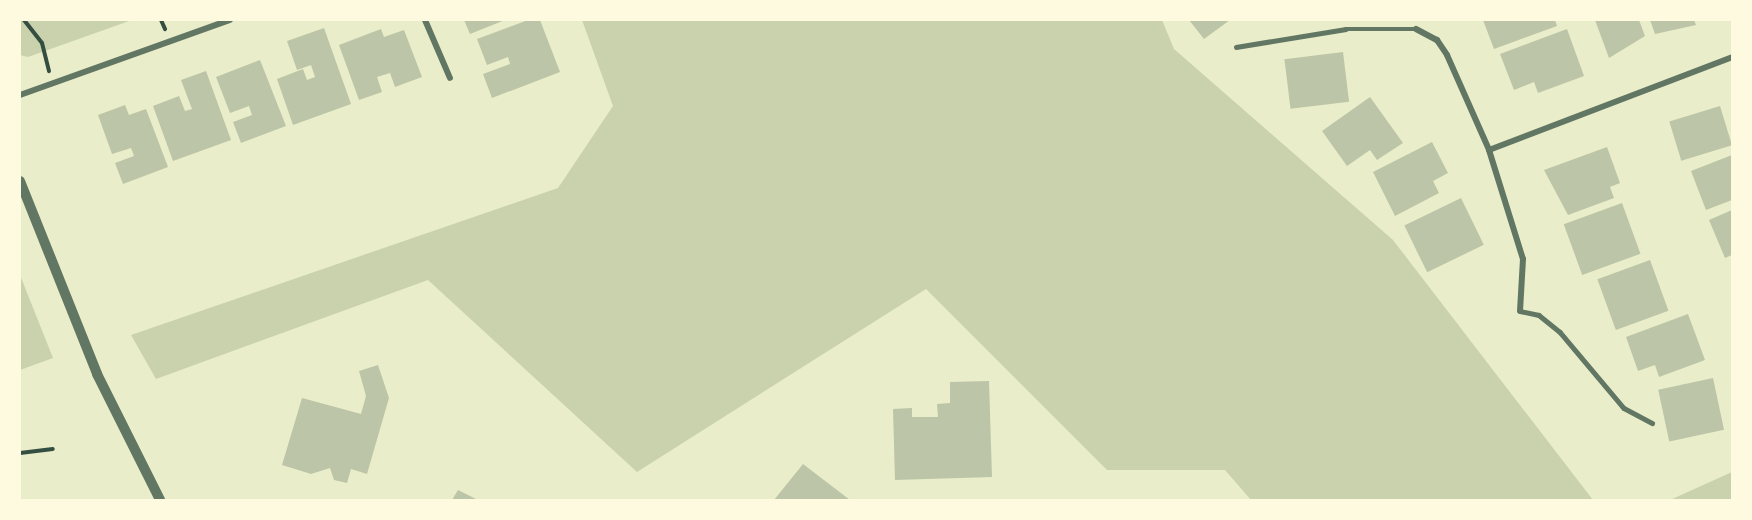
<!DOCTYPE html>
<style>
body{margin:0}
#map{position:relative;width:1752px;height:520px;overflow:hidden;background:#e9edc9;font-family:Overpass,sans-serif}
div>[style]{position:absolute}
.green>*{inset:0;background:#cad2ad}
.building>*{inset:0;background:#bcc5a7;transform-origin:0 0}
.path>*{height:4px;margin:-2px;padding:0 2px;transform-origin:2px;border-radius:2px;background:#344e41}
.service>*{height:4.5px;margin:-2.25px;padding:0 2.25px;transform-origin:2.25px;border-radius:2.25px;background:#617663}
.minor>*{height:6px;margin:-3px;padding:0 3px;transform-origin:3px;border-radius:3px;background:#617663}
.tertiary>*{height:10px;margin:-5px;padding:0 5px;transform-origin:5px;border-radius:5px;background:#617663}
span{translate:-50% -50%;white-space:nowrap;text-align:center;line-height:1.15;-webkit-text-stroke:5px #fefae0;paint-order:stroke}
.frame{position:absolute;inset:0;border:21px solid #fefae0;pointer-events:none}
</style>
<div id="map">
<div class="green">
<div style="clip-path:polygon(20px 20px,132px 20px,28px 57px,20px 55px)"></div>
<div style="clip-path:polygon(582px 20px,1162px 20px,1174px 49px,1393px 240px,1593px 500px,1251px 500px,1225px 470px,1107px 470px,926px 289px,637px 472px,428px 280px,156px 379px,131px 335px,558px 188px,613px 106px)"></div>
<div style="clip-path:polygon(20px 275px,53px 358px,20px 370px)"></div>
<div style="clip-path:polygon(1732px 472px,1732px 500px,1670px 500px)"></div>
</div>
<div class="building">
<div style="clip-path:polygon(464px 20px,505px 20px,470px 34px)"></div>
<div style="clip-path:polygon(528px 20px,540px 20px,560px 72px,492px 98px,483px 74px,510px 64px,508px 57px,487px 65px,477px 39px)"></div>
<div style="clip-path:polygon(1189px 20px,1230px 20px,1204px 39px)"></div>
<div style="clip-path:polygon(1483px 20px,1555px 20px,1557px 26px,1494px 49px)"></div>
<div style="clip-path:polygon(1595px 20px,1639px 20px,1645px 36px,1609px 58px)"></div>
<div style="clip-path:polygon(1650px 20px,1694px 20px,1696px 25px,1655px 34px)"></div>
<div style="clip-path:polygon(324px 28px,351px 104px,293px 125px,277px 79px,303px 69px,307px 80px,315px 77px,311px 65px,297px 70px,287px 41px)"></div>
<div style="clip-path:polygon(381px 29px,384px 37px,404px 30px,422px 77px,395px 87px,390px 73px,377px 77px,382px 92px,359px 100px,339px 45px)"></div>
<div style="clip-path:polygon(1567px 29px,1584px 76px,1538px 93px,1534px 82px,1514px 90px,1500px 54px)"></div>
<div style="left:1343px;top:52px;width:50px;height:59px;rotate:83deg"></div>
<div style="clip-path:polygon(260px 60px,286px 126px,241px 143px,233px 122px,252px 115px,249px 106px,230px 113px,216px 77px)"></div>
<div style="clip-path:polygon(206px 71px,231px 140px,173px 161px,153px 106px,179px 96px,185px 111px,192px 109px,181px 80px)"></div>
<div style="clip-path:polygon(1370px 97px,1403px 143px,1377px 160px,1370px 150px,1347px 166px,1322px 131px)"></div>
<div style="clip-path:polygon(125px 105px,129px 115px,146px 109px,168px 167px,123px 184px,115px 163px,134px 156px,131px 148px,112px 154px,98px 115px)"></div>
<div style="left:1720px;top:106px;width:41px;height:53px;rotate:73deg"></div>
<div style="clip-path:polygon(1432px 142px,1448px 173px,1433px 181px,1439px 193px,1395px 216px,1373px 172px)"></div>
<div style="clip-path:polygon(1607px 147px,1620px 183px,1610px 187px,1614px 198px,1568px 215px,1544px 170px)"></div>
<div style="clip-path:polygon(1732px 155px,1732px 200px,1706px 210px,1691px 171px)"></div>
<div style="left:1461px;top:198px;width:52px;height:63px;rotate:64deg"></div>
<div style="left:1622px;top:203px;width:54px;height:62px;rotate:70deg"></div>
<div style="clip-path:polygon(1732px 210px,1732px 255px,1725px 258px,1709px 220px)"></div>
<div style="left:1650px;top:260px;width:54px;height:56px;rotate:70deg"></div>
<div style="clip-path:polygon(1688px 314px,1705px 360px,1659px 377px,1655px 365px,1638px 371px,1626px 337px)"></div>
<div style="clip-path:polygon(378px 365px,389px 398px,367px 474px,351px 469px,347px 483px,334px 480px,330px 468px,311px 474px,282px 465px,302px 398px,361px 414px,366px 396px,359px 371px)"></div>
<div style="left:1713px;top:378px;width:53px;height:56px;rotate:78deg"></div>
<div style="clip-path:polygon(989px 381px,992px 477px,895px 480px,893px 409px,912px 408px,912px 417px,938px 417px,937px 404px,950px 403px,950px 382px)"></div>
<div style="clip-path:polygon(803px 464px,850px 500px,774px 500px)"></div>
<div style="clip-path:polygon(458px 490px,478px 500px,452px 500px)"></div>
</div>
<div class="path">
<div style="left:24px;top:20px;width:29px;rotate:52deg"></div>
<div style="left:42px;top:43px;width:29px;rotate:76deg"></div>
<div style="left:161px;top:20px;width:10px;rotate:66deg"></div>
<div style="left:20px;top:453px;width:33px;rotate:-7deg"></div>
</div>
<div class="service">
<div style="left:1236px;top:47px;width:111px;rotate:-9.3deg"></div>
<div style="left:1346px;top:29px;width:70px"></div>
<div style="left:1520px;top:311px;width:19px;rotate:12deg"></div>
<div style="left:1539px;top:315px;width:27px;rotate:39deg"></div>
<div style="left:1560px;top:332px;width:99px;rotate:49.9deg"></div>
<div style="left:1624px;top:408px;width:32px;rotate:28deg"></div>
</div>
<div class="minor">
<div style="left:425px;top:20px;width:63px;rotate:66.7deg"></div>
<div style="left:1416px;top:29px;width:24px;rotate:28deg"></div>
<div style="left:1437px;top:40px;width:18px;rotate:56deg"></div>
<div style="left:1447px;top:55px;width:104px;rotate:66.1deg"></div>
<div style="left:1489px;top:150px;width:114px;rotate:72.7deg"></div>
<div style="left:1523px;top:259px;width:52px;rotate:93.3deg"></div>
<div style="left:20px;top:95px;width:223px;rotate:-19.7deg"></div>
<div style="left:1489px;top:150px;width:260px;rotate:-20.9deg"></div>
</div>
<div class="tertiary">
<div style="left:20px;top:181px;width:208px;rotate:68.2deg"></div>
<div style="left:97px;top:374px;width:141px;rotate:63.4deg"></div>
</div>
<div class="frame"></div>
</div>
